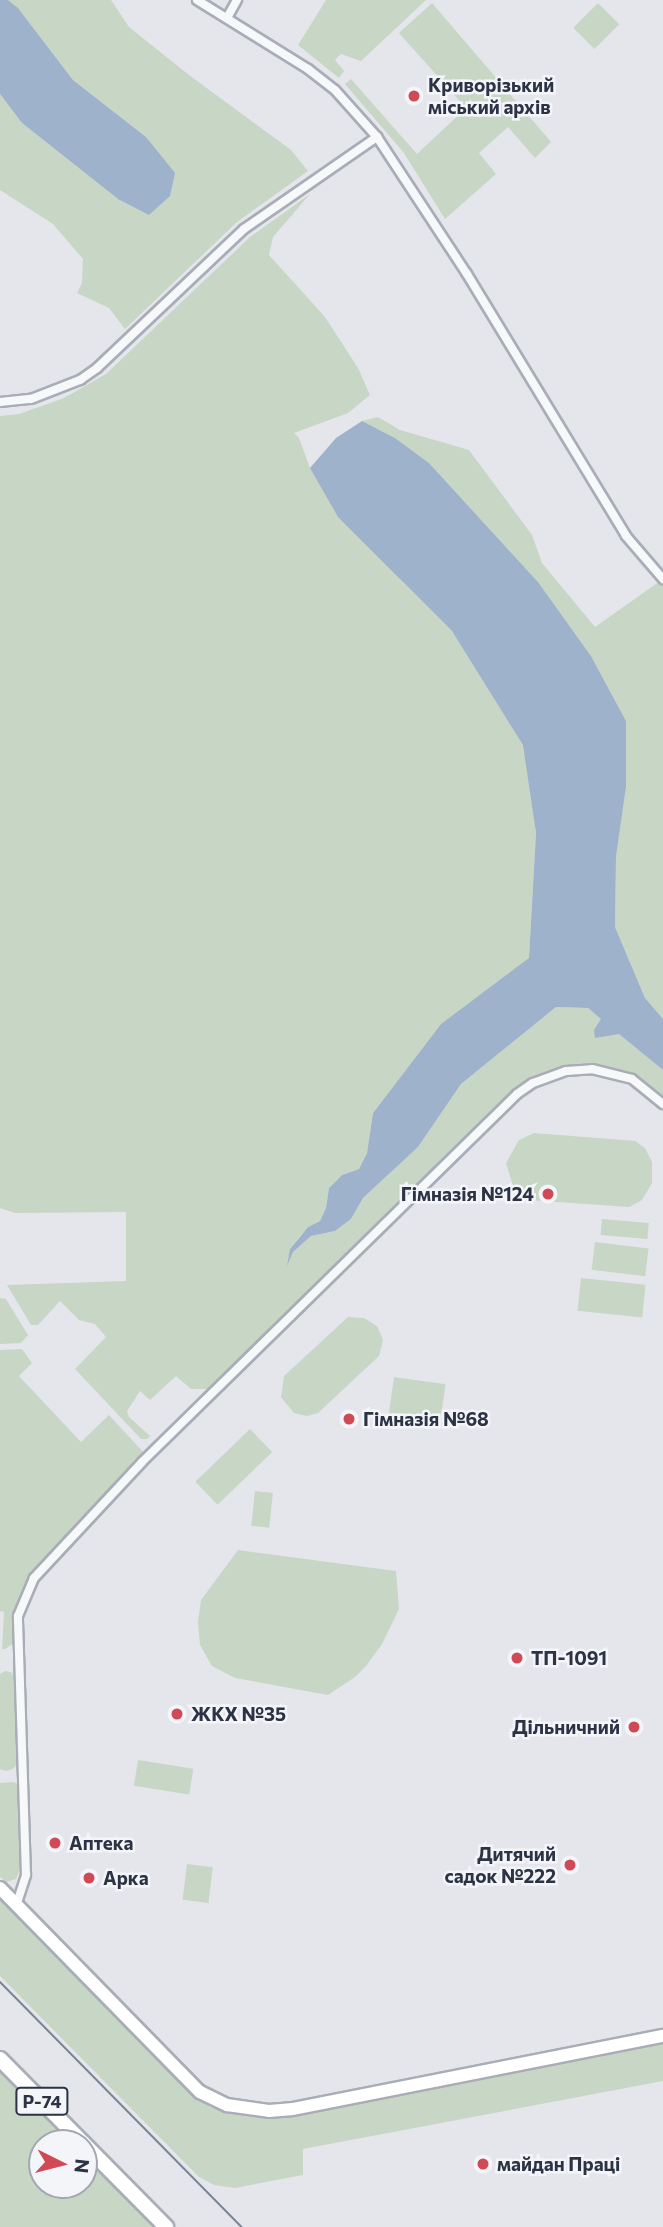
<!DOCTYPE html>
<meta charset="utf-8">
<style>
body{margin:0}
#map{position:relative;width:663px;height:2227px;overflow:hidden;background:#e4e6ec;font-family:Commissioner,sans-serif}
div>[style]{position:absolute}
.green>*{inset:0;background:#c8d6c5;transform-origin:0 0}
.water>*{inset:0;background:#9fb2cb}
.roads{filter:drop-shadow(2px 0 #a9adb6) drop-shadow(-2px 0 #a9adb6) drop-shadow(0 2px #a9adb6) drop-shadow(0 -2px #a9adb6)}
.street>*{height:8px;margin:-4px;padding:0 4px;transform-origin:4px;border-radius:4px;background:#f7f8fa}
.secondary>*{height:12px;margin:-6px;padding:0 6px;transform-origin:6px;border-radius:6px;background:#fff}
.primary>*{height:14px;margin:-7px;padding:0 7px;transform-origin:7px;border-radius:7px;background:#fff}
.tram>*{height:2px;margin:-1px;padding:0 1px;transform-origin:1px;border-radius:1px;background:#7d8595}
.dots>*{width:19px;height:19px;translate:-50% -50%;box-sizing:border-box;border:4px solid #f4f5f9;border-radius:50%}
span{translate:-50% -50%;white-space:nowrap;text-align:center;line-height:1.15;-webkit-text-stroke:5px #f4f5f9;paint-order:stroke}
.shield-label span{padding:2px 5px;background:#f4f5f9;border:2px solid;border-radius:5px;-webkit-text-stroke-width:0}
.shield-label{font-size:18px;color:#2b3344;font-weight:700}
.poi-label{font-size:19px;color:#2b3344;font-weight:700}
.left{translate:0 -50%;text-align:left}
.right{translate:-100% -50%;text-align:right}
.north{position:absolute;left:28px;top:2129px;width:70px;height:70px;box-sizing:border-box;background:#f4f5f9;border:2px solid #a4a7b1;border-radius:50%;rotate:96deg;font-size:19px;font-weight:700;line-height:28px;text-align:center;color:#2b3344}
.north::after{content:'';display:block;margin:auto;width:24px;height:32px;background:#cf4a55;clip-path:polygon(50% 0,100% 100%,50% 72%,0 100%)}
</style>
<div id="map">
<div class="green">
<div style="clip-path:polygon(8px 0,111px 0,129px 27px,189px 75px,291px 150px,308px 171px,237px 222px,125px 329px,109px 308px,77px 293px,82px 283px,83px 259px,53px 224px,0 190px,0 94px,22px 123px,118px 199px,156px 150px,146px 137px,73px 80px,18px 8px)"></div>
<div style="clip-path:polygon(326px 0,426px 0,361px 61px,341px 54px,335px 60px,344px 71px,339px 78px,298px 45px)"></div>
<div style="clip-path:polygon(432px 3px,551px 142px,535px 158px,508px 127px,479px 153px,496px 174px,445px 219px,404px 153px,345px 84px,351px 79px,417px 154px,466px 108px,399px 33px)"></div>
<div style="left:598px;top:3px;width:30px;height:35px;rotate:45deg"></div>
<div style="clip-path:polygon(310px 194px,273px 237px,269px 255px,325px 317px,358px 368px,370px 395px,348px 413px,294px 433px,299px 438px,310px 468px,401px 580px,452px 631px,487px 685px,524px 745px,536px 833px,529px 959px,441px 1024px,373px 1113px,367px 1153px,359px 1169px,342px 1175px,329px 1188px,326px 1208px,320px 1221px,308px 1227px,299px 1237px,290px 1249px,288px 1263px,293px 1252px,311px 1236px,335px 1231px,351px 1219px,363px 1198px,418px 1147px,461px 1084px,556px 1007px,588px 1008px,663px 1070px,663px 1097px,634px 1074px,592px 1065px,565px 1066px,532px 1079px,514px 1090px,209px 1389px,191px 1389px,176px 1376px,150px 1400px,140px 1391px,127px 1411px,129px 1417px,150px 1436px,147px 1439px,141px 1439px,75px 1369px,106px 1337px,95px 1324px,79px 1320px,60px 1301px,38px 1325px,31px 1325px,7px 1285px,126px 1281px,126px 1212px,15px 1213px,0 1208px,0 416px,19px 414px,64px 398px,106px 374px,250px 237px)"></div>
<div style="clip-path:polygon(378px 417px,400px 430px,469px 450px,532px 535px,542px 563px,595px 627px,663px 579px,663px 1019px,645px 998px,615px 927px,616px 857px,626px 787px,626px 721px,591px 656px,538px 582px,429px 463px,395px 438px,362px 421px)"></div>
<div style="clip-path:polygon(534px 1133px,635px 1141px,645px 1148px,652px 1162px,652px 1183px,642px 1200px,629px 1207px,529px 1200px,514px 1189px,506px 1163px,519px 1140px)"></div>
<div style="left:602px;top:1219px;width:47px;height:16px;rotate:5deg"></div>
<div style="left:595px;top:1242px;width:54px;height:28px;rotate:7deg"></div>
<div style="left:581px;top:1278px;width:65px;height:33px;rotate:6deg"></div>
<div style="clip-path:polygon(0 1298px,6px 1299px,28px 1335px,21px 1343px,0 1344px)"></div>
<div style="clip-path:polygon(348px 1317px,364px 1318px,377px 1326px,383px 1340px,379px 1356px,318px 1413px,307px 1416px,294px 1413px,281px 1397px,284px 1376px)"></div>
<div style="clip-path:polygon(22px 1349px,32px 1363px,19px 1376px,81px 1442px,109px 1415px,145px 1454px,78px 1521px,31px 1575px,16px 1607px,14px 1643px,5px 1649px,2px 1649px,4px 1612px,0 1611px,0 1350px)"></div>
<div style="left:394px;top:1377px;width:52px;height:38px;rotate:8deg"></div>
<div style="left:250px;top:1429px;width:32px;height:76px;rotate:46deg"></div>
<div style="left:255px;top:1491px;width:18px;height:35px;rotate:6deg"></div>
<div style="clip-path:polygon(238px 1550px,396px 1571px,399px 1609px,382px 1644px,366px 1666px,355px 1677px,328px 1695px,235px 1678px,212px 1666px,200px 1645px,198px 1622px,201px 1600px)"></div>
<div style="clip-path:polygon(5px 1671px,11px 1672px,15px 1678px,18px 1763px,13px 1769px,6px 1771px,0 1769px,0 1674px)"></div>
<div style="left:138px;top:1760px;width:56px;height:26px;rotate:9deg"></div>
<div style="clip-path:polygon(13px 1782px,18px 1784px,22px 1865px,16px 1879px,6px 1882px,0 1877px,0 1783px)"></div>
<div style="left:187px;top:1864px;width:26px;height:36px;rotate:7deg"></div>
<div style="clip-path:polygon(0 1899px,195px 2096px,210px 2107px,226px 2112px,270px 2118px,292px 2115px,663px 2043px,663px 2081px,303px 2149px,303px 2175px,235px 2188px,214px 2185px,199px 2177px,0 1976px)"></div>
<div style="clip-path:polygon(0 2059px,83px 2143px,42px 2143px,42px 2185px,84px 2185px,84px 2144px,166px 2227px,0 2227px)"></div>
</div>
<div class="water">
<div style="clip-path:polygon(0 0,8px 0,18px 8px,73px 80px,146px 137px,175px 173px,170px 196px,149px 215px,118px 199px,22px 123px,0 94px)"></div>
<div style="clip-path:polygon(362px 421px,395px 438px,429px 463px,538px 582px,591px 656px,626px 721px,626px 787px,616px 857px,615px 927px,645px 998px,663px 1019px,663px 1070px,619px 1034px,595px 1038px,594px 1030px,601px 1019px,588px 1008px,556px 1007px,461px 1084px,418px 1147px,363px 1198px,351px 1219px,335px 1231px,311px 1236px,293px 1252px,287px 1266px,290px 1249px,308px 1227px,320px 1221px,326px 1208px,329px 1188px,342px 1175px,359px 1169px,367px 1153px,373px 1113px,441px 1024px,529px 958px,536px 833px,523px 745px,452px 631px,338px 517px,310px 468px,336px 438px)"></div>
</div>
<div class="roads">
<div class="street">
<div style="left:197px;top:0;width:131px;rotate:31.9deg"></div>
<div style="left:308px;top:69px;width:34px;rotate:38deg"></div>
<div style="left:335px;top:90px;width:63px;rotate:48.2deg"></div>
<div style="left:377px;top:137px;width:164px;rotate:56.7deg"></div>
<div style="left:467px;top:274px;width:306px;rotate:58.7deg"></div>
<div style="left:626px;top:536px;width:57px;rotate:49.3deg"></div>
<div style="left:227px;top:18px;width:21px;rotate:-61deg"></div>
<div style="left:0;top:402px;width:31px;rotate:-6deg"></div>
<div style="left:31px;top:399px;width:53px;rotate:-21.2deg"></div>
<div style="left:80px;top:380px;width:21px;rotate:-35deg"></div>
<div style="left:97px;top:368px;width:202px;rotate:-43.4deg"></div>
<div style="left:244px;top:229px;width:162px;rotate:-34.7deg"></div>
<div style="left:16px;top:1906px;width:33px;rotate:-72deg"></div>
<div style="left:26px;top:1875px;width:259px;rotate:-91.8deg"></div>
<div style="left:18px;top:1616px;width:41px;rotate:-67.2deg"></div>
<div style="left:34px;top:1578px;width:158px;rotate:-47deg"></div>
<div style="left:142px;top:1462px;width:525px;rotate:-44.46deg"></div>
<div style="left:517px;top:1094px;width:19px;rotate:-35deg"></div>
<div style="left:533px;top:1083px;width:35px;rotate:-20deg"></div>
<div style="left:566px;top:1071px;width:26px;rotate:-4deg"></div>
<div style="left:592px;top:1069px;width:41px;rotate:14deg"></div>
<div style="left:632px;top:1079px;width:40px;rotate:39deg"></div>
</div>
<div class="secondary">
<div style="left:0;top:1888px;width:286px;rotate:45.6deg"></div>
<div style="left:200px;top:2092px;width:30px;rotate:26deg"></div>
<div style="left:227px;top:2105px;width:42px;rotate:8.1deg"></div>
<div style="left:269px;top:2111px;width:24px;rotate:-5deg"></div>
<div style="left:293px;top:2109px;width:377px;rotate:-11.2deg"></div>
</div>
<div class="primary">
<div style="left:0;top:2059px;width:118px;rotate:45.3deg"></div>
<div style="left:84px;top:2144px;width:117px;rotate:45.3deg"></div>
</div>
</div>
<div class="tram">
<div style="left:0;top:1982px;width:344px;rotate:45.4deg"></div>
</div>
<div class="dots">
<div style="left:414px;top:96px;background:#cf4a55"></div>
<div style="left:548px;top:1194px;background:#cf4a55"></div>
<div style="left:349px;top:1419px;background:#cf4a55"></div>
<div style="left:517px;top:1658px;background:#cf4a55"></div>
<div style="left:177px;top:1714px;background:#cf4a55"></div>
<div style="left:634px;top:1727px;background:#cf4a55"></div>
<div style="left:55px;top:1843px;background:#cf4a55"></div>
<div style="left:570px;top:1865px;background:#cf4a55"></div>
<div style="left:89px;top:1878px;background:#cf4a55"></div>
<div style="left:483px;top:2164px;background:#cf4a55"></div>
</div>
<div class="shield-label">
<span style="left:42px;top:2101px">Р-74</span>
</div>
<div class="poi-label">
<span class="left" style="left:428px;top:96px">Криворізький<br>міський архів</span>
<span class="right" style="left:534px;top:1194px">Гімназія №124</span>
<span class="left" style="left:363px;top:1419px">Гімназія №68</span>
<span class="left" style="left:531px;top:1658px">ТП-1091</span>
<span class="left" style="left:191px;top:1714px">ЖКХ №35</span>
<span class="right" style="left:620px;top:1727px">Дільничний</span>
<span class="left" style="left:69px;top:1843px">Аптека</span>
<span class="right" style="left:556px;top:1865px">Дитячий<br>садок №222</span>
<span class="left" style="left:103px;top:1878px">Арка</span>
<span class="left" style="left:497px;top:2164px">майдан Праці</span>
</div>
<div class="north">N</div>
</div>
